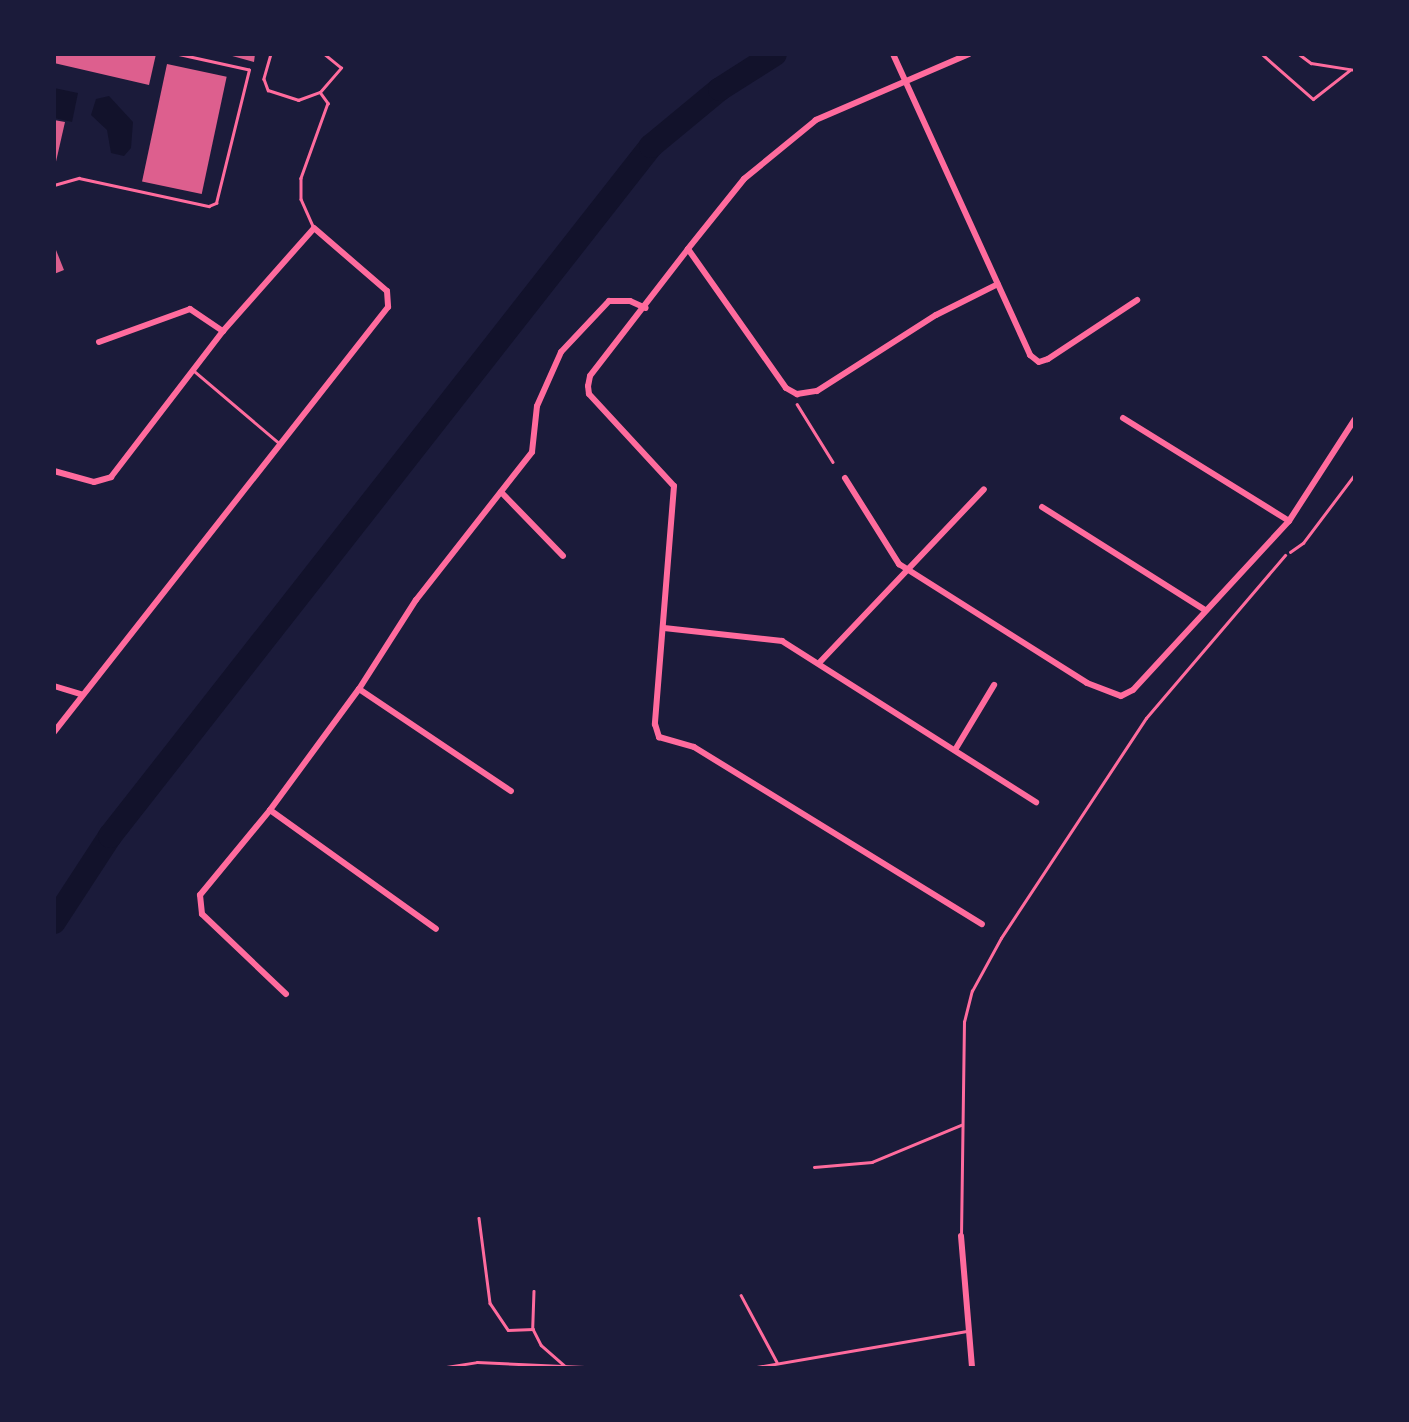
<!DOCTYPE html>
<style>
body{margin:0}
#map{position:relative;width:1409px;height:1422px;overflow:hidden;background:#1b1b3a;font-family:"Roboto Condensed",sans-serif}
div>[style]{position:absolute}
.water>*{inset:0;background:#12122b}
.river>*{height:24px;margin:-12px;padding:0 12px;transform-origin:12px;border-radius:12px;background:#12122b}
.building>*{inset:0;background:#dd5f8e;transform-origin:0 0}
.path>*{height:2.5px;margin:-1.25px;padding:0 1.25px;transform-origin:1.25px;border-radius:1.25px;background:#ff6b9d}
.service>*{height:2.5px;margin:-1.25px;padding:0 1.25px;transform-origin:1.25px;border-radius:1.25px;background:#ff6b9d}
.minor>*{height:6px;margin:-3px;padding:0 3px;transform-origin:3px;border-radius:3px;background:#ff6b9d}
span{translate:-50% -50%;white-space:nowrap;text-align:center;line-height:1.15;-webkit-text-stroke:6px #1b1b3a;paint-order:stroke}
.frame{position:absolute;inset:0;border:56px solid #1b1b3a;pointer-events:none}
</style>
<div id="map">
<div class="water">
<div style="clip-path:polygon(54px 88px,78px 93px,72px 122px,54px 118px)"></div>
<div style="clip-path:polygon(109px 96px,133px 122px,131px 148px,124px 156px,111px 153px,107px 130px,91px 115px,96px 99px)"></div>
</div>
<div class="river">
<div style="left:54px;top:922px;width:103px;rotate:-56.9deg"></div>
<div style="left:110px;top:836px;width:877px;rotate:-51.9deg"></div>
<div style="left:651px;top:146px;width:89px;rotate:-39.6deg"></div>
<div style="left:720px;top:89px;width:65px;rotate:-32.5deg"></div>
</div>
<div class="building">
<div style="clip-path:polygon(54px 54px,156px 54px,149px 85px,54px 63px)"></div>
<div style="clip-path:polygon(225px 54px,255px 54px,254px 62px)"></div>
<div style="left:167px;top:64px;width:61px;height:120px;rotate:12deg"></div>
<div style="clip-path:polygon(54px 120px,65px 122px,55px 166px,54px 166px)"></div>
<div style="clip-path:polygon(54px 245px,64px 270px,54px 274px)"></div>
</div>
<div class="path">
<div style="left:1262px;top:54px;width:68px;rotate:41.4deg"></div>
<div style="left:1313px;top:99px;width:47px;rotate:-38.1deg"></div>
<div style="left:1299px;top:54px;width:15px;rotate:37deg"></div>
<div style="left:1311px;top:63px;width:45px;rotate:9deg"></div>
<div style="left:797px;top:404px;width:68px;rotate:58.2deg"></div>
<div style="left:1290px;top:552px;width:16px;rotate:-35deg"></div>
<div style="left:1303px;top:543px;width:86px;rotate:-53deg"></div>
</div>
<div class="service">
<div style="left:271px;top:54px;width:26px;rotate:106deg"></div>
<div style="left:264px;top:79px;width:12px;rotate:70deg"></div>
<div style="left:268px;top:90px;width:32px;rotate:18deg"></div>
<div style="left:298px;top:100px;width:23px;rotate:-20deg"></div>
<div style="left:320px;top:92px;width:14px;rotate:54deg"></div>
<div style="left:328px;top:103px;width:80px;rotate:109.8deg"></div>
<div style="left:301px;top:178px;width:21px;rotate:90deg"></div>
<div style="left:301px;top:199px;width:32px;rotate:66deg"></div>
<div style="left:320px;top:92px;width:32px;rotate:-49deg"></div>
<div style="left:341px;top:68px;width:22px;rotate:-141deg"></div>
<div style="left:54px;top:185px;width:26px;rotate:-16deg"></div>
<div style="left:79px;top:178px;width:133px;rotate:12.2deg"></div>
<div style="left:209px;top:206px;width:8px;rotate:-23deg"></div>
<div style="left:216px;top:203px;width:137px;rotate:-76.1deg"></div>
<div style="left:249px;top:70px;width:75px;rotate:-167.6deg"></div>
<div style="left:193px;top:370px;width:113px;rotate:40.3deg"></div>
<div style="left:814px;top:1167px;width:58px;rotate:-4.9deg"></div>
<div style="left:872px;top:1162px;width:96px;rotate:-22.6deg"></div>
<div style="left:479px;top:1218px;width:86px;rotate:82.6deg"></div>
<div style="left:490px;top:1303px;width:32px;rotate:56deg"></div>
<div style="left:508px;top:1330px;width:25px;rotate:-2deg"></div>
<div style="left:961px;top:1236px;width:214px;rotate:-89.2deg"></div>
<div style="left:964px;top:1022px;width:32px;rotate:-76deg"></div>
<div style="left:972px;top:991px;width:60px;rotate:-61.3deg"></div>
<div style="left:1001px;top:938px;width:263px;rotate:-56.6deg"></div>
<div style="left:1146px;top:718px;width:214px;rotate:-49.5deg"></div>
<div style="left:534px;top:1291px;width:38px;rotate:92deg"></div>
<div style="left:533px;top:1329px;width:18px;rotate:63deg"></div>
<div style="left:541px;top:1345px;width:32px;rotate:41deg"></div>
<div style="left:741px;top:1295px;width:76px;rotate:61.8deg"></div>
<div style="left:440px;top:1368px;width:37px;rotate:-9deg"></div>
<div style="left:477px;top:1362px;width:129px;rotate:2.7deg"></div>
<div style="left:751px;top:1368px;width:220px;rotate:-9.7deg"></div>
</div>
<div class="minor">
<div style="left:893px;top:54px;width:331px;rotate:65.5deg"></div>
<div style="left:1030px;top:355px;width:11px;rotate:38deg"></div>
<div style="left:1039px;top:362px;width:9px;rotate:-18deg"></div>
<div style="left:1048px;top:359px;width:107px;rotate:-33.5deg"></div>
<div style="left:969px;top:54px;width:167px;rotate:156.7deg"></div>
<div style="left:816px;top:120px;width:93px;rotate:140.7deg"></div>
<div style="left:744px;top:179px;width:90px;rotate:128.7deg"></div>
<div style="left:688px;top:249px;width:170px;rotate:54.8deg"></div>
<div style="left:786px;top:388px;width:13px;rotate:29deg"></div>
<div style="left:797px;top:394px;width:20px;rotate:-9deg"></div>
<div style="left:817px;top:391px;width:141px;rotate:-32.6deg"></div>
<div style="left:936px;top:315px;width:69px;rotate:-26.6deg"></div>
<div style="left:688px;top:249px;width:160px;rotate:127.7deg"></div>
<div style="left:590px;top:376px;width:10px;rotate:101deg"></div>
<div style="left:588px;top:386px;width:8px;rotate:83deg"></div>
<div style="left:589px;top:394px;width:125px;rotate:47.3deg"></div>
<div style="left:674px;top:486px;width:239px;rotate:94.6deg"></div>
<div style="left:655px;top:724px;width:14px;rotate:73deg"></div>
<div style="left:659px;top:737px;width:36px;rotate:16deg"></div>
<div style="left:694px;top:747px;width:338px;rotate:31.6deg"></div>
<div style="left:99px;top:342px;width:97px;rotate:-19.9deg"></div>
<div style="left:190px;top:309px;width:40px;rotate:34deg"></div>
<div style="left:1123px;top:418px;width:195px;rotate:31.8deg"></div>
<div style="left:54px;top:471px;width:41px;rotate:15.4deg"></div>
<div style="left:94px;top:482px;width:18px;rotate:-16deg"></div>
<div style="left:111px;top:477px;width:184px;rotate:-52.5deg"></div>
<div style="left:223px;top:331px;width:137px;rotate:-48.5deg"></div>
<div style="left:314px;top:228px;width:96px;rotate:40.8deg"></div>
<div style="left:387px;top:291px;width:16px;rotate:86deg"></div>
<div style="left:388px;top:307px;width:541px;rotate:128.16deg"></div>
<div style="left:845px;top:478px;width:102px;rotate:57.9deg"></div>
<div style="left:899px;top:564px;width:222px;rotate:32.3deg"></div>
<div style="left:1087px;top:683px;width:36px;rotate:21deg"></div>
<div style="left:1121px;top:696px;width:13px;rotate:-27deg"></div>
<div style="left:1133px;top:690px;width:230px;rotate:-47.3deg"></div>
<div style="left:1289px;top:521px;width:121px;rotate:-57.1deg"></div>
<div style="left:501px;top:492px;width:89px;rotate:45.9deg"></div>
<div style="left:1042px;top:507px;width:193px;rotate:32.3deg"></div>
<div style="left:664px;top:628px;width:119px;rotate:6.3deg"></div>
<div style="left:782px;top:641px;width:301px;rotate:32.4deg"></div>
<div style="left:820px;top:662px;width:238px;rotate:-46.5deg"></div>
<div style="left:54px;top:686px;width:28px;rotate:17deg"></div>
<div style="left:359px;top:689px;width:183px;rotate:33.9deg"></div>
<div style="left:955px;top:750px;width:76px;rotate:-59deg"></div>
<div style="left:270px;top:810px;width:204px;rotate:35.6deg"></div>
<div style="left:286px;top:994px;width:116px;rotate:-136.4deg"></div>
<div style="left:202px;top:914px;width:19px;rotate:-96deg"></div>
<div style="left:200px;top:895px;width:110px;rotate:-50.5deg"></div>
<div style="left:270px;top:810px;width:150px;rotate:-53.7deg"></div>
<div style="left:359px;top:689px;width:106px;rotate:-57.4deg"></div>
<div style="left:416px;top:600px;width:188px;rotate:-51.9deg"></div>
<div style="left:532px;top:452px;width:46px;rotate:-83.8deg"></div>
<div style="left:537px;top:406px;width:59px;rotate:-66deg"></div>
<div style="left:561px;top:352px;width:70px;rotate:-46.7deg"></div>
<div style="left:609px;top:301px;width:21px"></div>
<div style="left:630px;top:301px;width:17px;rotate:24deg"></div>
<div style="left:961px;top:1236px;width:132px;rotate:85.2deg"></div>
</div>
<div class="frame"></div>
</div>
